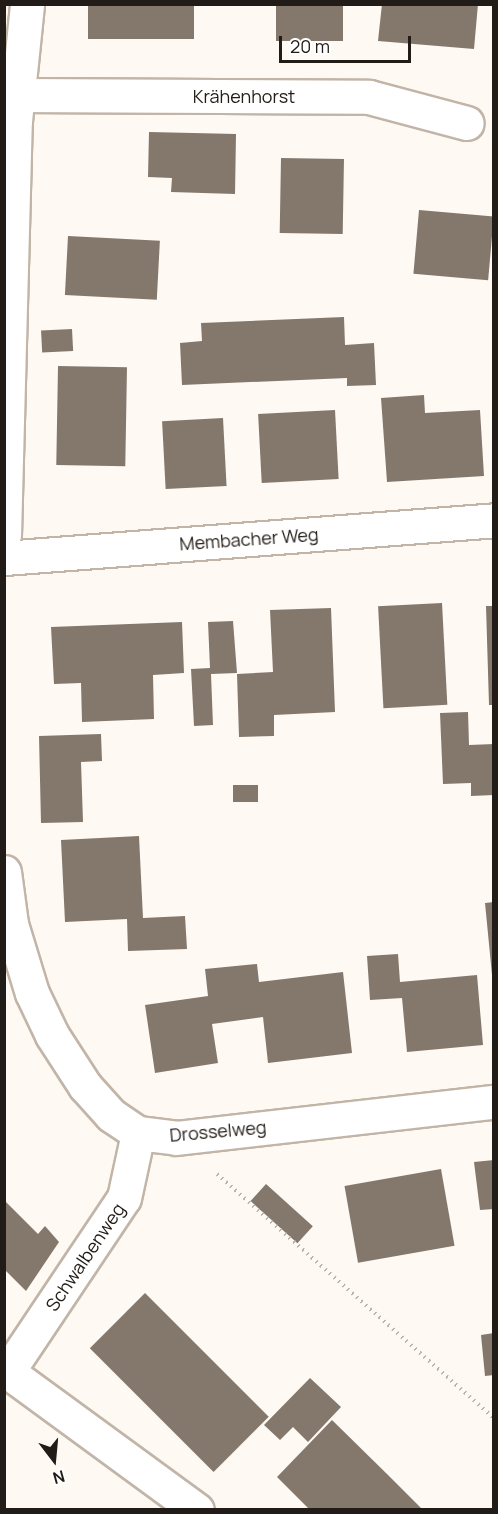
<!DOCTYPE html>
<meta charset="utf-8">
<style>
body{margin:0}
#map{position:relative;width:498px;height:1514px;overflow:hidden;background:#fef9f3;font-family:Manrope,sans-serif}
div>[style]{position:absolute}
.building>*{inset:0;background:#84786d;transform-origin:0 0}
.path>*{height:4px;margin-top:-2px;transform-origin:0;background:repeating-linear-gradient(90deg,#b9b4ae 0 1.5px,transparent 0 6px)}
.roads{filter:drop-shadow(2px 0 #c2b5a8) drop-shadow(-2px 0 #c2b5a8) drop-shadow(0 2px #c2b5a8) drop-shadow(0 -2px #c2b5a8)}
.street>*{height:33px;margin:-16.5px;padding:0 16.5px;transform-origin:16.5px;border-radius:16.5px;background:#fff}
span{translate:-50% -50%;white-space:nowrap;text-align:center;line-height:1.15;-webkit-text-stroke:5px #fff;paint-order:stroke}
.street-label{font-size:18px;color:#211c17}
.frame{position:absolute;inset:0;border:6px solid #211c17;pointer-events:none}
.north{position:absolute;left:24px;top:1430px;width:60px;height:60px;-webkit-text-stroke:4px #fff;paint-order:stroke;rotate:164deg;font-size:16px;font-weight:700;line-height:24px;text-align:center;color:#211c17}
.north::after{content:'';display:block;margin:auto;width:21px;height:27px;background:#211c17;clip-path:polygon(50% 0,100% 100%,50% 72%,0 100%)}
.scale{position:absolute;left:279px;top:36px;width:132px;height:27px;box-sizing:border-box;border:3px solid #211c17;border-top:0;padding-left:8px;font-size:18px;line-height:21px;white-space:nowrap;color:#211c17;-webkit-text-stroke:4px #fff;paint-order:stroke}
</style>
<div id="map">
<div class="building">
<div style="left:88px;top:4px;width:106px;height:35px"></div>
<div style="left:276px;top:4px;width:67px;height:37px"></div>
<div style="clip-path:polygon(382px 4px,478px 4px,474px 49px,378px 41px)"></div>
<div style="clip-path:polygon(149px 132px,236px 134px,235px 194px,171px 192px,172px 178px,148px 177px)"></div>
<div style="left:281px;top:158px;width:63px;height:75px;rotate:1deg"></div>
<div style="left:419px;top:210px;width:75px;height:64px;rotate:5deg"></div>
<div style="left:68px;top:236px;width:92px;height:59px;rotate:3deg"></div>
<div style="clip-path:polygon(344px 317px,345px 345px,374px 343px,376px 385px,347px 386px,347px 378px,182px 385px,180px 343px,202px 341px,201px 323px)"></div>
<div style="left:72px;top:329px;width:22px;height:31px;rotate:87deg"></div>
<div style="left:58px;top:366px;width:69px;height:99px;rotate:1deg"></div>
<div style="clip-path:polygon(424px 395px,425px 413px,480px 410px,484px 476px,387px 482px,381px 398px)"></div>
<div style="left:335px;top:410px;width:69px;height:77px;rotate:87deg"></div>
<div style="left:223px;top:418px;width:68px;height:61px;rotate:87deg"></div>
<div style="left:442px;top:603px;width:102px;height:64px;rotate:87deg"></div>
<div style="clip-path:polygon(486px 606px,494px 606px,494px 705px,489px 705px)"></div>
<div style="clip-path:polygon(331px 608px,335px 712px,274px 715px,274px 736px,239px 737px,237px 674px,273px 672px,270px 610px)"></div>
<div style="clip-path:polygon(233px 621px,237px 673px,211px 674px,213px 725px,194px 726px,191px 669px,210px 668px,208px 622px)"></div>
<div style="clip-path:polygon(182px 622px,184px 673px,153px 675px,154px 719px,82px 722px,81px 683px,54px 684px,51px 627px)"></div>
<div style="clip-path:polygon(468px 712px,469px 745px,494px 744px,494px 795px,471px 796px,471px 783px,443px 784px,440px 713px)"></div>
<div style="clip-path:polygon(101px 734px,102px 761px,81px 762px,83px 822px,41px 823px,39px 736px)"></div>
<div style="left:233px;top:785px;width:25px;height:17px"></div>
<div style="clip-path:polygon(139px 836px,143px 918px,185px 916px,187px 949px,128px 951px,127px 919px,65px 922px,61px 840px)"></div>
<div style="clip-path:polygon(494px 902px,494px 975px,492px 975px,485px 903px)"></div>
<div style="clip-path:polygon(398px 954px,400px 982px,477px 975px,483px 1045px,407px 1052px,402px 998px,370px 1000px,367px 956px)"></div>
<div style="clip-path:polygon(257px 964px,259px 982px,343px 972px,352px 1053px,268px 1063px,263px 1017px,212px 1024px,218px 1063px,155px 1073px,145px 1005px,208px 996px,205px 969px)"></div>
<div style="clip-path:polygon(494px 1160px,494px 1209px,480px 1210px,474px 1162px)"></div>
<div style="left:441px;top:1169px;width:78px;height:98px;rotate:80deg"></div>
<div style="left:266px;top:1184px;width:63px;height:23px;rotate:42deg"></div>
<div style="clip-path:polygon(4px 1200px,38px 1234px,45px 1226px,59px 1242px,26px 1291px,4px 1269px)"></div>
<div style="left:145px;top:1293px;width:175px;height:78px;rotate:45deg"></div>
<div style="clip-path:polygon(494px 1333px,494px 1375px,485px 1376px,481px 1335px)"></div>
<div style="clip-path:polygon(310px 1378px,341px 1407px,308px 1442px,293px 1427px,280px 1440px,264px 1425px)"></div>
<div style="clip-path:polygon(332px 1420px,388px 1475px,423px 1510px,310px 1510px,277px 1477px)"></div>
</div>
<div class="path">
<div style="left:217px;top:1174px;width:369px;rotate:41.4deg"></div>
</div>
<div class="roads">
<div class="street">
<div style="left:17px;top:95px;width:352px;rotate:0.3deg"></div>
<div style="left:369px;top:97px;width:101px;rotate:14.9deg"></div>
<div style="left:4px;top:535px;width:414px;rotate:-88.5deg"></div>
<div style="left:15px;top:121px;width:118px;rotate:-84.1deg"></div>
<div style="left:4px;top:558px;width:491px;rotate:-4.4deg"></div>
<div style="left:4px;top:872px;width:52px;rotate:82.3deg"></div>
<div style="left:11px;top:924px;width:72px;rotate:73.1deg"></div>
<div style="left:32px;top:993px;width:47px;rotate:64.5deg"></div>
<div style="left:52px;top:1035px;width:61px;rotate:57.1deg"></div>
<div style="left:85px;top:1086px;width:39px;rotate:48deg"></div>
<div style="left:111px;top:1115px;width:32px;rotate:34deg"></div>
<div style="left:138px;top:1133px;width:38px;rotate:7deg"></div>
<div style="left:176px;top:1138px;width:320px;rotate:-6.5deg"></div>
<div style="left:4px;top:1369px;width:239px;rotate:36.2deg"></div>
<div style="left:8px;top:1371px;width:208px;rotate:-56.2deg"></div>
<div style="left:124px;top:1198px;width:66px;rotate:-77.8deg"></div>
</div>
</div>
<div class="street-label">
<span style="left:244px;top:96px">Krähenhorst</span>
<span style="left:249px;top:539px;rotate:-4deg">Membacher Weg</span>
<span style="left:218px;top:1131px;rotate:-5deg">Drosselweg</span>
<span style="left:85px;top:1257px;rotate:-56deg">Schwalbenweg</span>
</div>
<div class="frame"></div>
<div class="north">N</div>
<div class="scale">20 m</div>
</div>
